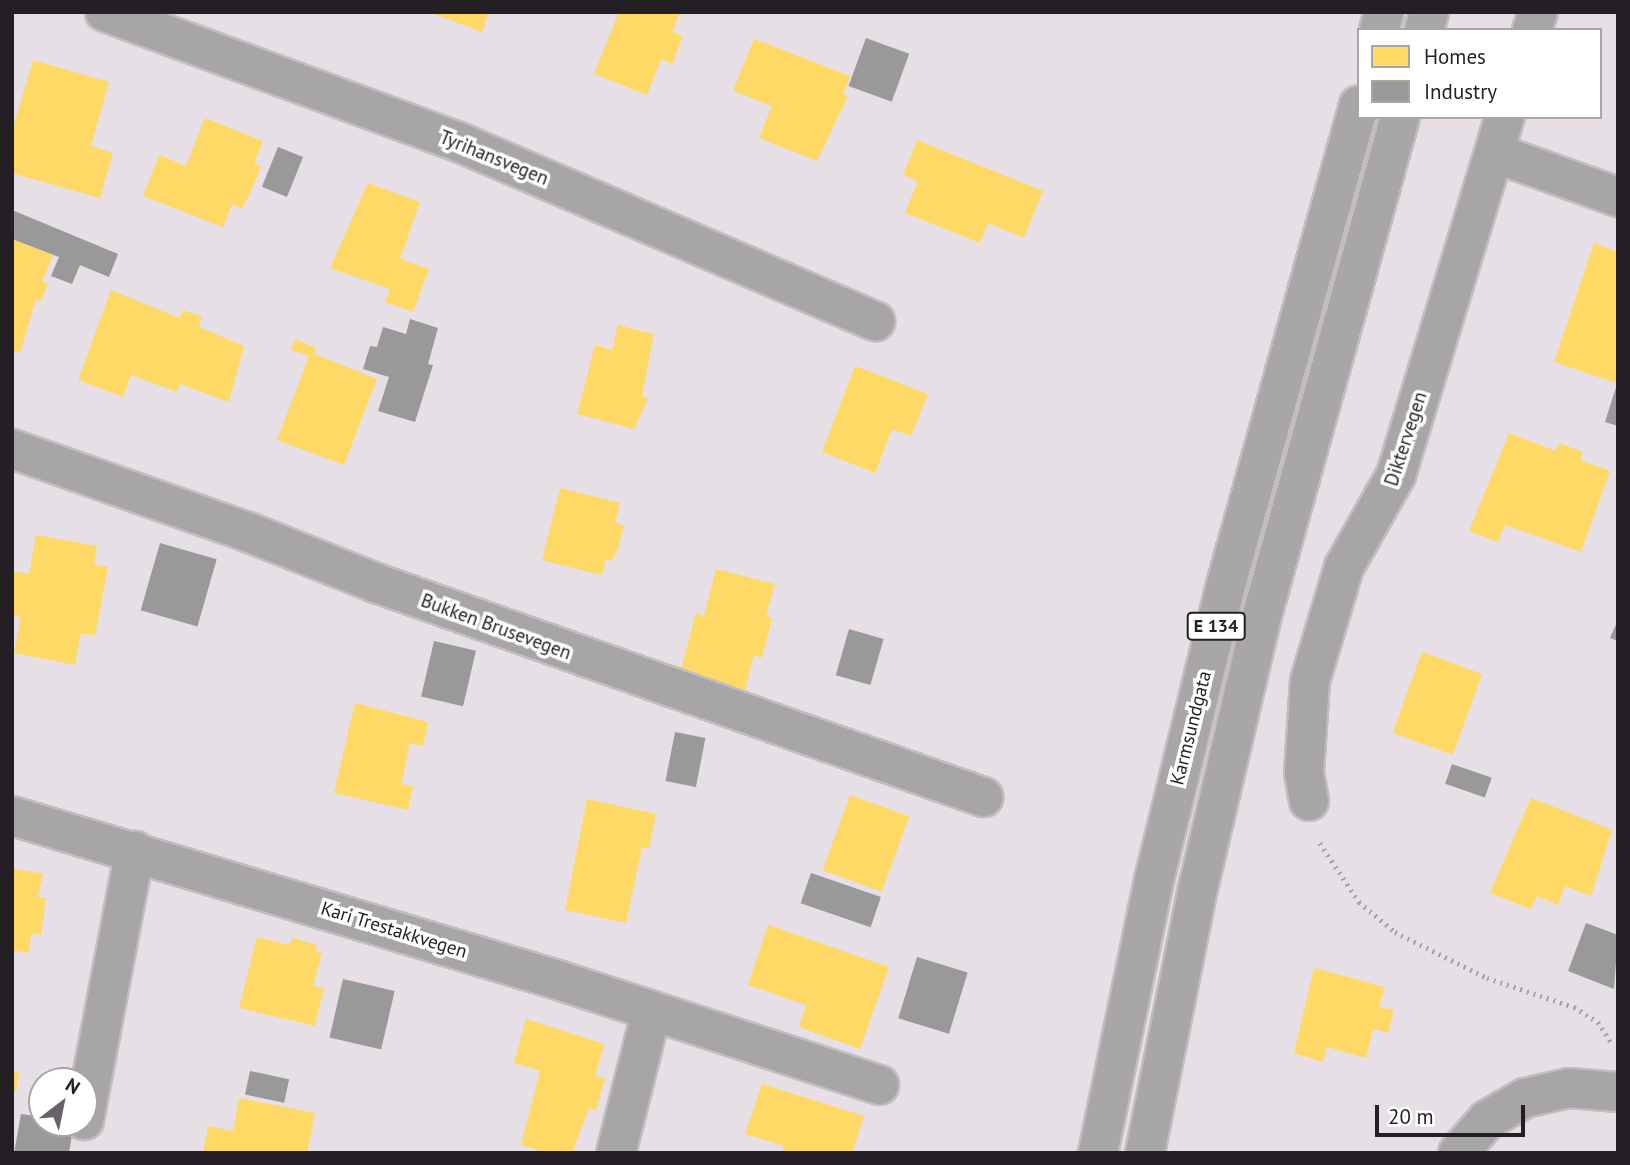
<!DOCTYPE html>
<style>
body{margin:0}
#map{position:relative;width:1630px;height:1165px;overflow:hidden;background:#e6dfe5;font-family:"PT Sans",sans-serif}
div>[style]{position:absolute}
.homes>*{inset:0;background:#ffd966;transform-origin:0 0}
.industry>*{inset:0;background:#999;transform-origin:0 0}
.path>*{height:4.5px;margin-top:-2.25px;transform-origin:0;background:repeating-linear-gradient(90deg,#a5a3a4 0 2px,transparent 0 7px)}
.roads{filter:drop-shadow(2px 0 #c2bdc1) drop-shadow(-2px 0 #c2bdc1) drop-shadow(0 2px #c2bdc1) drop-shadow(0 -2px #c2bdc1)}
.minor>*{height:38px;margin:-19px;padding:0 19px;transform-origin:19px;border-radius:19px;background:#a7a5a5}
.trunk>*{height:38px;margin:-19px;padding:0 19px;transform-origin:19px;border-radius:19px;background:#a8a6a6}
span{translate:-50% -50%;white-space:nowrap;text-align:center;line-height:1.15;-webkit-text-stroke:7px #fff;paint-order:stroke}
.shield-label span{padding:2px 5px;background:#fff;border:2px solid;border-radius:5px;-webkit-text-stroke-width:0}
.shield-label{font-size:18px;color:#241f24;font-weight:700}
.street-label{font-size:19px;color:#241f24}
.frame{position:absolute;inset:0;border:14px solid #241f24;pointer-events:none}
.legend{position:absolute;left:1357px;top:28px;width:245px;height:91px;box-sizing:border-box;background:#fff;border:2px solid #a7a5a7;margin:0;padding:9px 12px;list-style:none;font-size:21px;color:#241f24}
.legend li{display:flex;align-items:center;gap:14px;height:35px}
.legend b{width:35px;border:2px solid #a7a5a7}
.north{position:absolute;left:28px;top:1067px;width:70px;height:70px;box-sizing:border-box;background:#fff;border:2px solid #a7a5a7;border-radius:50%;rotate:32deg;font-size:19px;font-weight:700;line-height:28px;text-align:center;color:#241f24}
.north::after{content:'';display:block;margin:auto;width:24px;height:32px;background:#686268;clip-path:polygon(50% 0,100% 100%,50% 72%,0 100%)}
.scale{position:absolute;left:1375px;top:1105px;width:150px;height:32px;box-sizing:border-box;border:4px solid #241f24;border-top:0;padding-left:9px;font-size:21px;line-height:24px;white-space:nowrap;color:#241f24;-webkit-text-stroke:5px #fff;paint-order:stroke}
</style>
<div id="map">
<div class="homes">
<div style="clip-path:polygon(428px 12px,489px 12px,482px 32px)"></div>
<div style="clip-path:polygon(619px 12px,680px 12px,672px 32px,683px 36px,672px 64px,661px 59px,647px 95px,594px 74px)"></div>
<div style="clip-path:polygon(754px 39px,850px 76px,843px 94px,848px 96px,817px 161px,759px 138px,772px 106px,733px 91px)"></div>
<div style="clip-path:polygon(33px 60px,109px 82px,91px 146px,113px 153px,100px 198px,12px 173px,12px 132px)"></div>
<div style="clip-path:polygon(205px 118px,263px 141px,254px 164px,261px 166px,255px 182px,242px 209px,232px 204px,223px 227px,143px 196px,159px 155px,186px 166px)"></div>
<div style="clip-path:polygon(917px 140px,1043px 191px,1024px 238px,988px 223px,980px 243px,905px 213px,918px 181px,903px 175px)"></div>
<div style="clip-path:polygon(368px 183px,420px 202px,400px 259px,429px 269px,413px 312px,385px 302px,390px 289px,330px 268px)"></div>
<div style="clip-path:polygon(12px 239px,53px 255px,42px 282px,48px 284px,41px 301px,36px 299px,20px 353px,12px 350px)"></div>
<div style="clip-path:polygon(1594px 243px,1618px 252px,1616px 383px,1554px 362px)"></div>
<div style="clip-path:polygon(111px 290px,179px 318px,183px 310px,202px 317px,199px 327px,244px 346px,229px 402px,180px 384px,177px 392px,131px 375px,123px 397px,78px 380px)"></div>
<div style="clip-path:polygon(618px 325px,654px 334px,642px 396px,648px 398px,634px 429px,577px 414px,595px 345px,612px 350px)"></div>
<div style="clip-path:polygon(295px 339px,316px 348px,314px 354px,377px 379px,344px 465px,277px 440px,309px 356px,291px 350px)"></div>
<div style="clip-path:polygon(855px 366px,928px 394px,911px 436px,892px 429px,875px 473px,822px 452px)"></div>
<div style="clip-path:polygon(1509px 433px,1556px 451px,1559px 443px,1583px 452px,1580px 460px,1610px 471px,1581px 552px,1505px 525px,1498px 542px,1469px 531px)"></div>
<div style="clip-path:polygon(560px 488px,620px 503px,615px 523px,624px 526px,618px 549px,612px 561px,606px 559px,602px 575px,542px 560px)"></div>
<div style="clip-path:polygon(36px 535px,97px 546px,94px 564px,108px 567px,95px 636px,81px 633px,75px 665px,14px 653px,21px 617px,12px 616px,12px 571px,29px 574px)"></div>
<div style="clip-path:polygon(716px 569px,775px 584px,766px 616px,772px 618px,762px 658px,754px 655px,743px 697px,678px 681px,696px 613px,704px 616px)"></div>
<div style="left:1422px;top:652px;width:64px;height:86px;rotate:20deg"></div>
<div style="clip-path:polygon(355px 703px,428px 722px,423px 746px,410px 743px,401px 784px,413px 786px,408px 810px,334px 793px)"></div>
<div style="left:850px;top:795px;width:63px;height:80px;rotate:20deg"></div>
<div style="clip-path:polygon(1531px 798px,1612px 830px,1591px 896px,1565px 886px,1558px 905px,1537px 896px,1531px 909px,1490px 893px)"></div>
<div style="clip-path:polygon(587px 799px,656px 814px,649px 848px,642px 847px,626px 923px,565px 910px)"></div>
<div style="clip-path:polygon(12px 868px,43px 874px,38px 897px,46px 898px,41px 935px,32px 933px,28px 953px,12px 950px)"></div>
<div style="clip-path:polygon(768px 925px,889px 967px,860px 1049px,799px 1027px,806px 1005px,748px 985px)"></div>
<div style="clip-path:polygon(257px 937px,289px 945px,292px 938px,317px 945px,315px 951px,322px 952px,313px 986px,324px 988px,315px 1026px,239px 1008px)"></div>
<div style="clip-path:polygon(1314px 968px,1385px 987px,1379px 1007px,1394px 1010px,1388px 1033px,1373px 1029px,1366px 1058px,1327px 1047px,1323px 1062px,1294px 1053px)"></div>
<div style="clip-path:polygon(526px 1019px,604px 1044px,595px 1076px,605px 1078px,596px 1110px,589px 1108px,572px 1153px,548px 1153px,521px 1145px,540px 1071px,514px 1063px)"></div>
<div style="clip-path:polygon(12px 1071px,19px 1072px,16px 1092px,12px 1091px)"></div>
<div style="clip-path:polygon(762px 1084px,864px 1116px,852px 1153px,782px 1153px,784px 1146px,745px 1134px)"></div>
<div style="clip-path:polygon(239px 1098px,315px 1113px,307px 1153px,203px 1153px,208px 1126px,233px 1131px)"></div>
</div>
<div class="industry">
<div style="left:866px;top:38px;width:46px;height:51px;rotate:20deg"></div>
<div style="left:278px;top:147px;width:27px;height:43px;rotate:22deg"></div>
<div style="clip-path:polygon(12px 210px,118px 254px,109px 277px,80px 265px,72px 284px,51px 276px,59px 257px,12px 239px)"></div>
<div style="clip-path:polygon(410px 319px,438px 328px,428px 364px,433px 365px,415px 422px,378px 411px,389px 377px,363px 369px,370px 346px,377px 347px,383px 327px,406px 334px)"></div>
<div style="clip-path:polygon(1617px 384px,1618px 384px,1618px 426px,1605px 422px)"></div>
<div style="left:160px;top:543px;width:59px;height:70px;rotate:16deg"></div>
<div style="clip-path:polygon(1618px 620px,1618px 641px,1610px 638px)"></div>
<div style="left:849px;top:629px;width:36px;height:48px;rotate:16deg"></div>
<div style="left:434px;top:641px;width:43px;height:57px;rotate:13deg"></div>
<div style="left:675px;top:732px;width:31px;height:50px;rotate:11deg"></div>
<div style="left:1452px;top:764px;width:42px;height:21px;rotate:19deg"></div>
<div style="left:811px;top:873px;width:74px;height:32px;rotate:19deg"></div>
<div style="clip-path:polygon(1586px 923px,1618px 935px,1614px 989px,1568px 971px)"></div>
<div style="left:917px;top:957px;width:53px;height:64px;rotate:17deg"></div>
<div style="left:343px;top:979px;width:53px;height:60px;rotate:13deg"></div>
<div style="left:250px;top:1071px;width:40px;height:24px;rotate:12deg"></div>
<div style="clip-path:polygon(21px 1114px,42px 1117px,42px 1123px,74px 1123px,69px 1153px,14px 1153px)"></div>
</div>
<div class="path">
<div style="left:1320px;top:843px;width:71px;rotate:56.5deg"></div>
<div style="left:1359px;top:902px;width:47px;rotate:39.8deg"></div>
<div style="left:1395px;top:932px;width:103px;rotate:26.6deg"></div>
<div style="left:1487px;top:978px;width:92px;rotate:18.4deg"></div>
<div style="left:1574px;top:1007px;width:28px;rotate:32deg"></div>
<div style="left:1598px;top:1022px;width:27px;rotate:57deg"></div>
</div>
<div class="roads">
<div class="minor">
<div style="left:105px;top:12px;width:379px;rotate:20.2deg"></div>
<div style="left:461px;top:143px;width:451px;rotate:23.3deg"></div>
<div style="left:1532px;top:30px;width:19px;rotate:-72deg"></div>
<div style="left:1495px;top:153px;width:131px;rotate:19.7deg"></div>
<div style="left:12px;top:449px;width:250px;rotate:19.4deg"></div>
<div style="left:248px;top:532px;width:138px;rotate:21.7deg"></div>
<div style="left:376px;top:583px;width:644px;rotate:19.42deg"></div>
<div style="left:1309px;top:801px;width:28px;rotate:-100deg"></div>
<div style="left:1304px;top:773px;width:92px;rotate:-86.3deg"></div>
<div style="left:1310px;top:681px;width:119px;rotate:-73.4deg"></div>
<div style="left:1344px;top:567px;width:106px;rotate:-60.5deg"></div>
<div style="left:1396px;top:475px;width:374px;rotate:-73.1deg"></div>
<div style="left:12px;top:816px;width:570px;rotate:16.72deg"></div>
<div style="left:558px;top:980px;width:338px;rotate:18.1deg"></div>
<div style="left:84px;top:1120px;width:274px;rotate:-79.3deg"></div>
<div style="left:616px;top:1153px;width:147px;rotate:-75.9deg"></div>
<div style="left:1458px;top:1153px;width:44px;rotate:-48.7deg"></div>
<div style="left:1487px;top:1120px;width:44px;rotate:-30.1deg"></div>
<div style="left:1525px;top:1098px;width:45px;rotate:-12.8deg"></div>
<div style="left:1569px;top:1088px;width:49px;rotate:4.7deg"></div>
</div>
<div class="trunk">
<div style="left:1379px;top:30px;width:19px;rotate:-74deg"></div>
<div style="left:1424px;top:30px;width:19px;rotate:-74deg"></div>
<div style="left:1098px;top:1153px;width:279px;rotate:-78.4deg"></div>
<div style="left:1154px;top:880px;width:296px;rotate:-76.3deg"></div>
<div style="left:1224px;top:592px;width:505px;rotate:-74.51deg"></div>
<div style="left:1145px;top:1153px;width:270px;rotate:-78.7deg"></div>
<div style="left:1198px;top:888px;width:276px;rotate:-76.8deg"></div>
<div style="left:1261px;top:619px;width:521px;rotate:-74.52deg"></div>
</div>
</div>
<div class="shield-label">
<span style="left:1216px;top:626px">E 134</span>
</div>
<div class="street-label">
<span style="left:494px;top:158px;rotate:22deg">Tyrihansvegen</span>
<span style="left:1406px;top:439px;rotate:-72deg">Diktervegen</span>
<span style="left:496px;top:627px;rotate:20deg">Bukken Brusevegen</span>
<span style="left:1191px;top:728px;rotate:-76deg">Karmsundgata</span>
<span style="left:394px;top:930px;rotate:17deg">Kari Trestakkvegen</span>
</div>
<div class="frame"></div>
<ul class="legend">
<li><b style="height:19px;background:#ffd966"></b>Homes</li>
<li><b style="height:19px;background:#999"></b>Industry</li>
</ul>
<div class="north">N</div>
<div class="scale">20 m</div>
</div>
